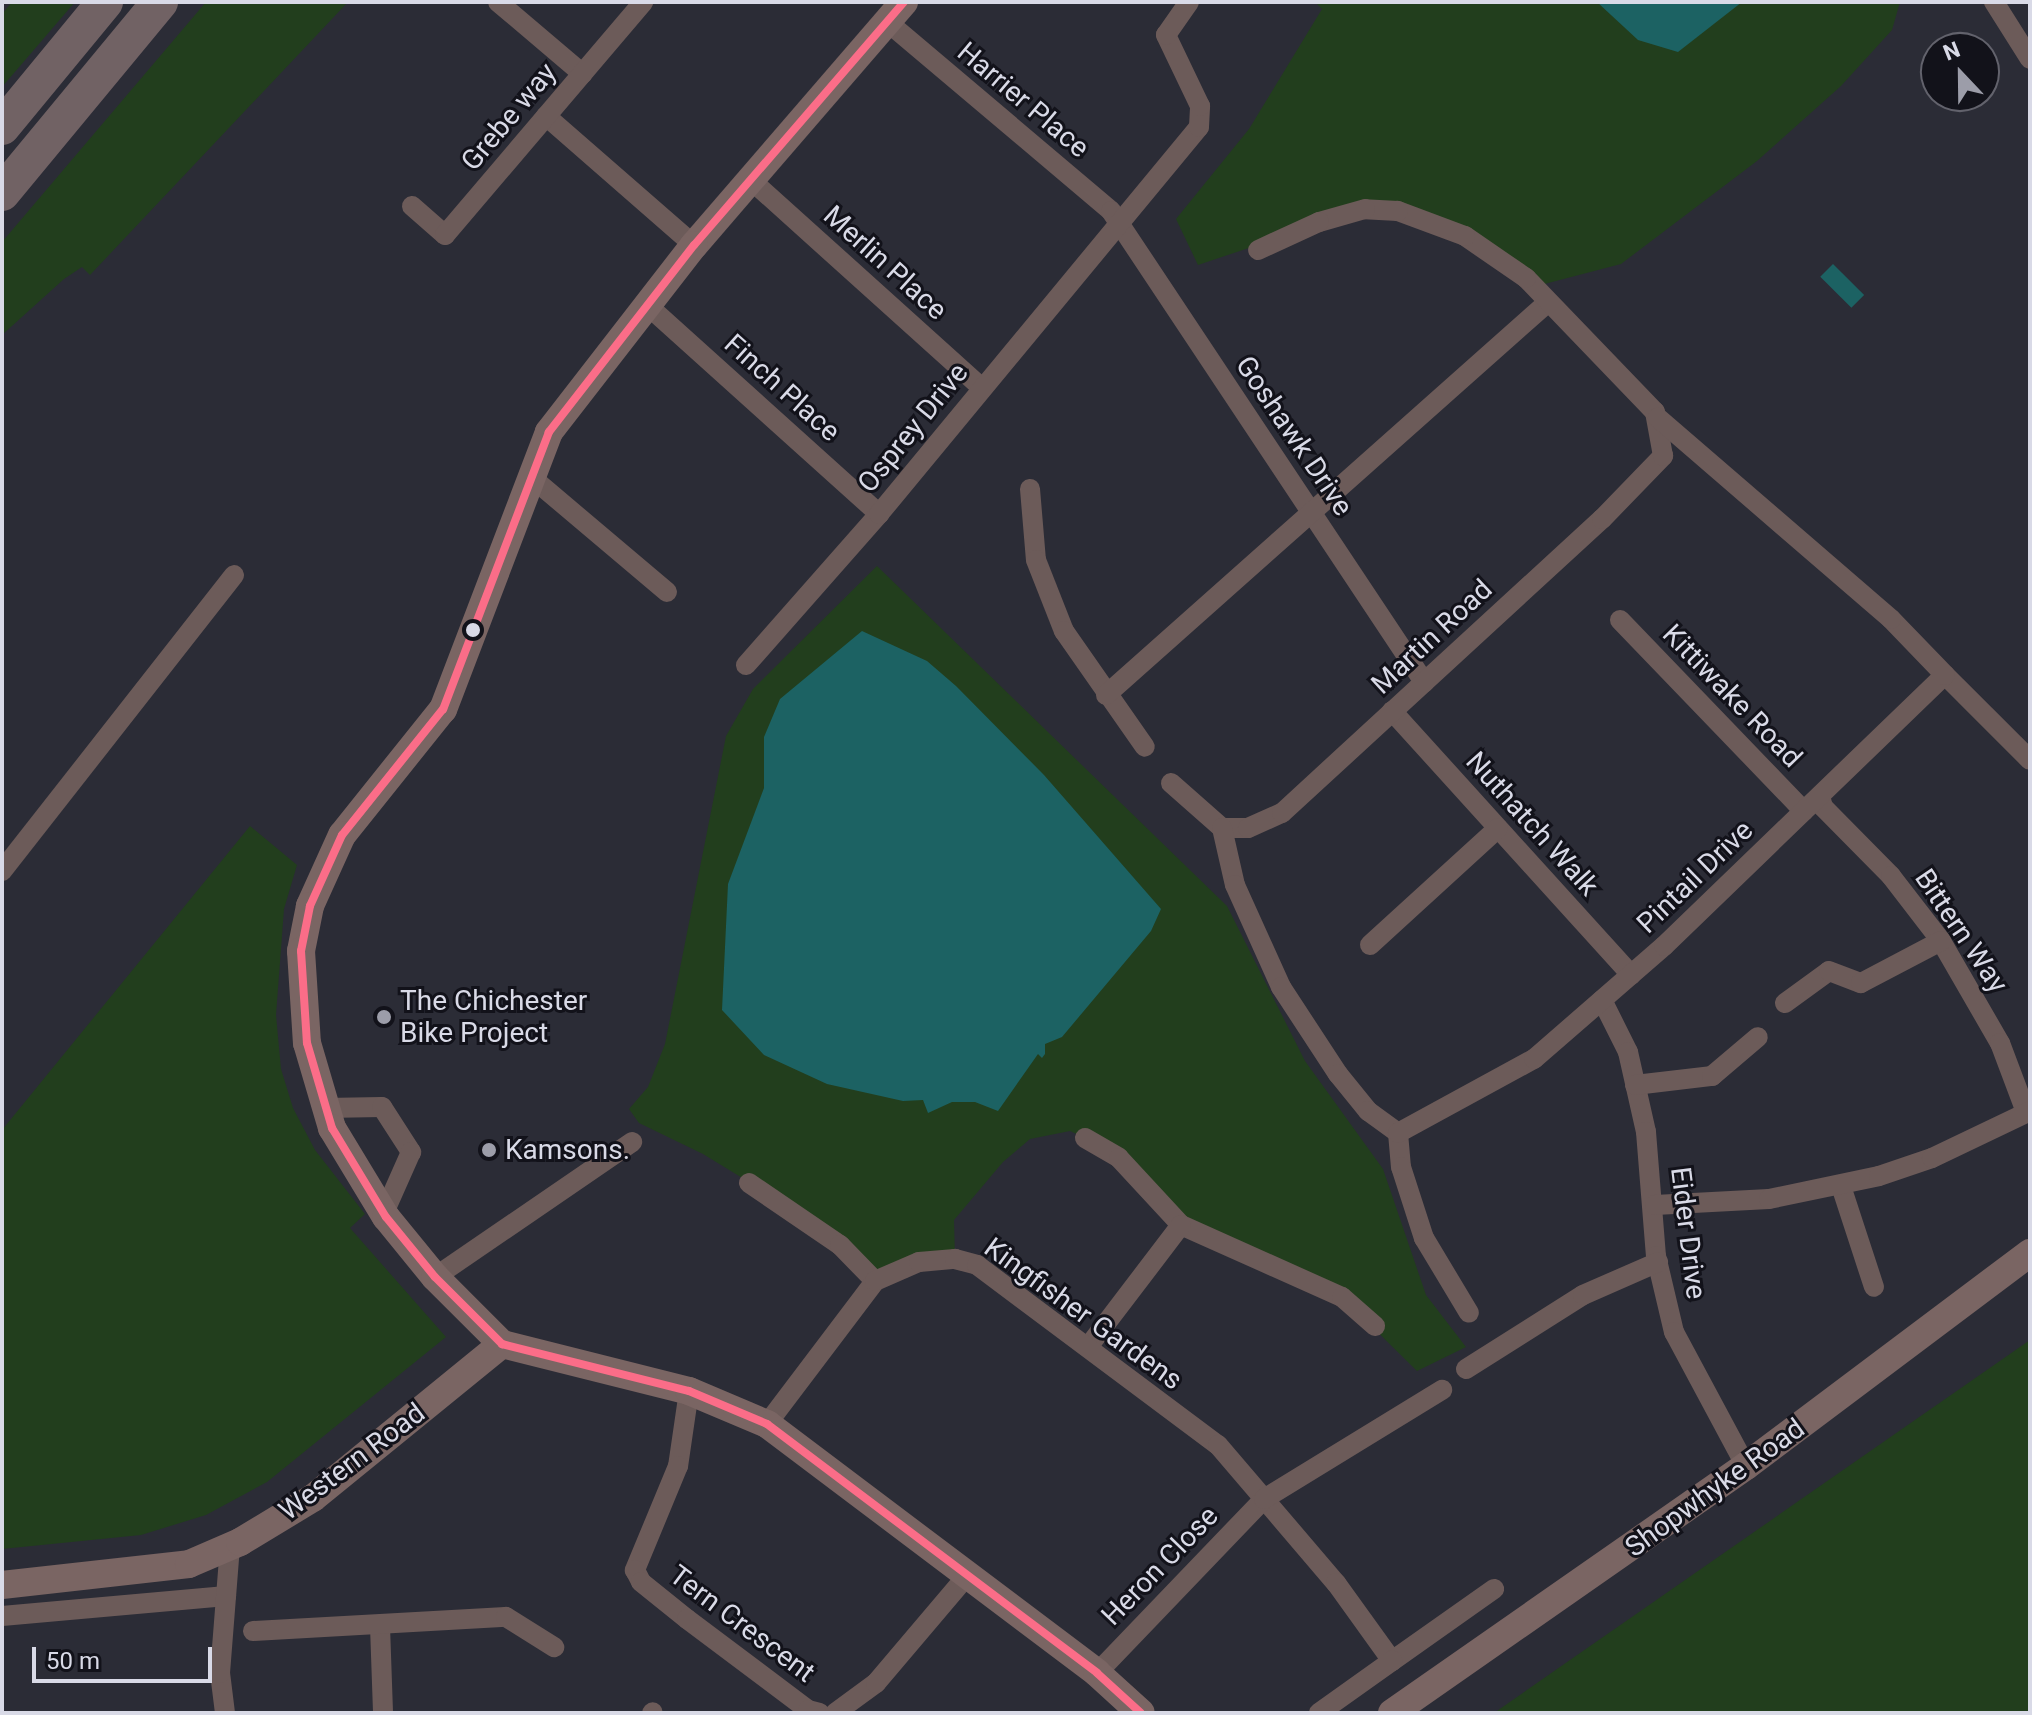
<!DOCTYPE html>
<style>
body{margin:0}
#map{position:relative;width:2032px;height:1715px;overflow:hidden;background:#2b2c36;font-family:Roboto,sans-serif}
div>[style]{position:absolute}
.green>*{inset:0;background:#223e1d}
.water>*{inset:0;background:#1c6263;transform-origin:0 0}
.street>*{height:20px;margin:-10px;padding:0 10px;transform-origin:10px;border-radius:10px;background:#6c5b59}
.secondary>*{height:28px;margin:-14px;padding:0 14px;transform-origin:14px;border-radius:14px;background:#7a6563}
.highway>*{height:36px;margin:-18px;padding:0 18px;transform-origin:18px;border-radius:18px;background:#716264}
.bus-1>*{height:8px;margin:-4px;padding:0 4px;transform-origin:4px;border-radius:4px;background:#fb6d88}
.dots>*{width:22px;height:22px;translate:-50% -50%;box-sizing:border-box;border:4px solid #12121a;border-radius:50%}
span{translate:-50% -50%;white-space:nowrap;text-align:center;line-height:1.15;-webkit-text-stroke:6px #12121a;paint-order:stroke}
.street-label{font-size:28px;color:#d9dae7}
.poi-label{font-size:28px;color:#d9dae7}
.left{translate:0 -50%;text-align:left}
.frame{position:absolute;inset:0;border:4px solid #d9dae7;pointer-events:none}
.north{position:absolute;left:1920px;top:32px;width:80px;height:80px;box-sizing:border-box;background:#12121a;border:2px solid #62626c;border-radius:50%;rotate:338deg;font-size:22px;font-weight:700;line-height:32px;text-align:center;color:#d9dae7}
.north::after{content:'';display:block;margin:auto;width:28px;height:36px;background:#9c9da9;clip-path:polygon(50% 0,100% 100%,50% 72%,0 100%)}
.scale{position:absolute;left:32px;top:1647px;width:180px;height:36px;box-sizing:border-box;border:4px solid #d9dae7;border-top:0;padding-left:10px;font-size:24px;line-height:28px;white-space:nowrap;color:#d9dae7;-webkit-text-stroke:6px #12121a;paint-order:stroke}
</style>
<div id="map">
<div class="green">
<div style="clip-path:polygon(12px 2px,75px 2px,2px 87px,2px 14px)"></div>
<div style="clip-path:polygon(206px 2px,348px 2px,90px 275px,82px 267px,64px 279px,2px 335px,2px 242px)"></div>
<div style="clip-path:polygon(1315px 2px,1900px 2px,1892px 30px,1841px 86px,1757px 161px,1621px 264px,1533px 287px,1502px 257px,1365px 209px,1198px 265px,1176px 219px,1249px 129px,1322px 9px)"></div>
<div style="clip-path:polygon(877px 566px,1227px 906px,1305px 1061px,1383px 1169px,1426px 1295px,1466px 1347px,1417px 1371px,1342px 1297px,1181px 1225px,1085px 1138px,1070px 1131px,1030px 1139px,1003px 1162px,954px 1220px,955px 1259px,875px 1281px,788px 1206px,703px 1154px,639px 1123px,629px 1109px,648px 1087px,665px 1044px,726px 736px,753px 689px)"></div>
<div style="clip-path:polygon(250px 826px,297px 865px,284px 909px,276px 1015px,281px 1069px,293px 1108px,315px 1150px,365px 1214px,350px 1228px,446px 1337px,267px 1482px,206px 1515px,141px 1535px,2px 1549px,2px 1130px)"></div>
<div style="clip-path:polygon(2030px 1340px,2030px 1713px,1494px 1713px)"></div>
</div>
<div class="water">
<div style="clip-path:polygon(1597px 2px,1742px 2px,1678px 52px,1638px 40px)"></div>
<div style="left:1833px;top:264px;width:44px;height:18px;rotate:45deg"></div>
<div style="clip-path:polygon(862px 631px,927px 661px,956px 686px,1044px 775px,1161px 909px,1151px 931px,1062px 1037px,1045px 1044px,1045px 1054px,1042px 1058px,1038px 1054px,998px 1111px,975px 1102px,952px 1102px,928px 1113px,923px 1100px,903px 1101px,827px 1084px,764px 1055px,722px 1010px,728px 884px,764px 788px,764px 737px,780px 699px)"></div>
</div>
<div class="street">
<div style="left:498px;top:2px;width:111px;rotate:40.3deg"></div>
<div style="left:1994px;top:2px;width:67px;rotate:57.7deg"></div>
<div style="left:890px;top:24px;width:289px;rotate:40.2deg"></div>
<div style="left:1111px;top:211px;width:566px;rotate:56.39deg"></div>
<div style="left:546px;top:116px;width:196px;rotate:41.1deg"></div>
<div style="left:751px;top:180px;width:311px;rotate:42deg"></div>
<div style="left:412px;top:206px;width:44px;rotate:41.3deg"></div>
<div style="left:445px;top:235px;width:306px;rotate:-49.6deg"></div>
<div style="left:646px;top:304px;width:314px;rotate:42deg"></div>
<div style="left:531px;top:477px;width:178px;rotate:40.2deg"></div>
<div style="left:1030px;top:489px;width:71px;rotate:85.2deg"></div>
<div style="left:1036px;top:560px;width:76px;rotate:68.5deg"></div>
<div style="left:1064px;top:631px;width:141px;rotate:55.1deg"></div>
<div style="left:1620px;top:620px;width:265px;rotate:46.1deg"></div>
<div style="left:746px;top:665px;width:201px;rotate:-48.6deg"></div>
<div style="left:879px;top:514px;width:502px;rotate:-50.41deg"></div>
<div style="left:1199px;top:127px;width:21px;rotate:-87deg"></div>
<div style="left:1200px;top:106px;width:79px;rotate:-115.6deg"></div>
<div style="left:1166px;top:35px;width:40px;rotate:-55.1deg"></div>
<div style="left:1945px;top:675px;width:120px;rotate:45deg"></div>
<div style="left:1106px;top:695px;width:589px;rotate:-41.63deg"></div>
<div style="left:1392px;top:711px;width:356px;rotate:47.8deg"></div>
<div style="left:1171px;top:783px;width:68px;rotate:41.4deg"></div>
<div style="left:1820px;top:796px;width:11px;rotate:75deg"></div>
<div style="left:1823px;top:807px;width:97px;rotate:45.4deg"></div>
<div style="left:1891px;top:876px;width:82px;rotate:52.4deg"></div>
<div style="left:1941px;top:941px;width:118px;rotate:60deg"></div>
<div style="left:2000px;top:1043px;width:74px;rotate:69.4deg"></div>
<div style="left:1222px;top:828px;width:26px"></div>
<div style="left:1248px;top:828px;width:37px;rotate:-24deg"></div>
<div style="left:1282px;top:813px;width:435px;rotate:-42.6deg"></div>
<div style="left:1602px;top:519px;width:88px;rotate:-45.9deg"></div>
<div style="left:1663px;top:456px;width:45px;rotate:-100.3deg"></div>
<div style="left:1655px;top:412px;width:186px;rotate:-133.9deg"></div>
<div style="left:1526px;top:278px;width:74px;rotate:-145.5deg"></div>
<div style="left:1465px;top:236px;width:72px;rotate:-159.5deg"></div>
<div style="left:1398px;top:211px;width:33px;rotate:-177deg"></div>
<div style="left:1365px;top:209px;width:48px;rotate:164.2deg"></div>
<div style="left:1319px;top:222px;width:67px;rotate:155.3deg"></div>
<div style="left:1222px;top:828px;width:58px;rotate:77.2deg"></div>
<div style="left:1235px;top:885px;width:112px;rotate:65.7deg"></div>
<div style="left:1281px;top:987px;width:104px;rotate:56.8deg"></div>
<div style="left:1338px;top:1074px;width:48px;rotate:51deg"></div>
<div style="left:1368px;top:1111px;width:37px;rotate:36deg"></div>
<div style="left:1398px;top:1133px;width:34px;rotate:85deg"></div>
<div style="left:1401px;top:1167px;width:75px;rotate:72.1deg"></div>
<div style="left:1424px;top:1238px;width:87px;rotate:59deg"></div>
<div style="left:2px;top:871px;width:376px;rotate:-51.9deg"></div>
<div style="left:1370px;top:945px;width:173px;rotate:-42.4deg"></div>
<div style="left:1602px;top:1000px;width:58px;rotate:63.4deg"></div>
<div style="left:1628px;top:1052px;width:82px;rotate:77.3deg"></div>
<div style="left:1646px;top:1132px;width:124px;rotate:85.4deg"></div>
<div style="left:1656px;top:1256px;width:78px;rotate:76.7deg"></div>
<div style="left:1674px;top:1332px;width:152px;rotate:61.8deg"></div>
<div style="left:1785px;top:1003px;width:54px;rotate:-36deg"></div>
<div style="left:1829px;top:971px;width:34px;rotate:21deg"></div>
<div style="left:1861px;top:983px;width:90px;rotate:-27.7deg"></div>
<div style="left:1635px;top:1085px;width:78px;rotate:-6.7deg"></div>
<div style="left:1712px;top:1076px;width:60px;rotate:-40.3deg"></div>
<div style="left:325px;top:1108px;width:57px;rotate:-1deg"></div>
<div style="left:382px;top:1107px;width:54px;rotate:57.2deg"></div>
<div style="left:411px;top:1152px;width:67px;rotate:113.9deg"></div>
<div style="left:1398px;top:1133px;width:155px;rotate:-28.6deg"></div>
<div style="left:1534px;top:1059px;width:172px;rotate:-41deg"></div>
<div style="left:1664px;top:946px;width:390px;rotate:-44deg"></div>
<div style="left:1945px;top:675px;width:78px;rotate:-134deg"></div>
<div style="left:1891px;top:619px;width:308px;rotate:-139.2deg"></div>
<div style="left:1085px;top:1138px;width:39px;rotate:30deg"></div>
<div style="left:1119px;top:1158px;width:91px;rotate:47.2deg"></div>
<div style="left:1181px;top:1225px;width:176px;rotate:24.1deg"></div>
<div style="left:1342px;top:1297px;width:44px;rotate:41.3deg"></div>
<div style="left:749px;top:1183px;width:110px;rotate:34.3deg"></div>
<div style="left:840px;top:1245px;width:50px;rotate:45.8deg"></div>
<div style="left:1841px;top:1186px;width:106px;rotate:71.9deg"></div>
<div style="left:1655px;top:1205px;width:114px;rotate:-3deg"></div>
<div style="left:1769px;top:1199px;width:112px;rotate:-11.8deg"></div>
<div style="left:1879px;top:1176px;width:56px;rotate:-18.8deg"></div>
<div style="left:1932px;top:1158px;width:109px;rotate:-25.6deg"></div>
<div style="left:435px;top:1277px;width:239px;rotate:-34.4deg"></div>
<div style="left:1088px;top:1347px;width:153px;rotate:-52.7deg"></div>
<div style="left:1466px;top:1369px;width:138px;rotate:-32.3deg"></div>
<div style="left:1583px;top:1295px;width:82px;rotate:-23.7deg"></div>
<div style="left:689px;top:1391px;width:76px;rotate:98.3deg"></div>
<div style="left:678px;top:1466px;width:113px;rotate:112.5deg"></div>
<div style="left:635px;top:1570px;width:13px;rotate:63deg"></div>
<div style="left:641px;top:1582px;width:59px;rotate:38.8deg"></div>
<div style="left:687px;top:1619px;width:151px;rotate:36.9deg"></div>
<div style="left:808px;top:1710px;width:12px;rotate:14deg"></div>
<div style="left:767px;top:1424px;width:179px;rotate:-52.9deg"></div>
<div style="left:875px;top:1281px;width:48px;rotate:-23.4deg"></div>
<div style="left:919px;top:1262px;width:36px;rotate:-5deg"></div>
<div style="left:955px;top:1259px;width:23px;rotate:15deg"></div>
<div style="left:977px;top:1265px;width:301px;rotate:36.8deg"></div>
<div style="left:1218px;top:1445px;width:182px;rotate:49.5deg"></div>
<div style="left:1336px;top:1583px;width:96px;rotate:54.3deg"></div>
<div style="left:1392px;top:1661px;width:125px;rotate:-35.2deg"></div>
<div style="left:2px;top:1616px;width:225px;rotate:-5.1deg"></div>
<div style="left:380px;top:1626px;width:87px;rotate:88deg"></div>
<div style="left:253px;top:1631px;width:253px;rotate:-3.2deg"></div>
<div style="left:506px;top:1617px;width:57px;rotate:32deg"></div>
<div style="left:1097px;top:1673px;width:241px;rotate:-46.2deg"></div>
<div style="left:1264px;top:1499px;width:209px;rotate:-31.5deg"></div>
<div style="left:225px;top:1713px;width:40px;rotate:-97.1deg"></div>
<div style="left:220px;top:1673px;width:126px;rotate:-85.5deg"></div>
<div style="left:652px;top:1713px;width:1px;rotate:-45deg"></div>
<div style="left:835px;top:1713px;width:51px;rotate:-36.2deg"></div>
<div style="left:876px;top:1683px;width:138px;rotate:-49.7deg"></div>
<div style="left:1319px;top:1713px;width:90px;rotate:-35.5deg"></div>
</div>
<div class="secondary">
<div style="left:904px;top:2px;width:321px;rotate:130.8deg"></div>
<div style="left:694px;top:245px;width:237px;rotate:127.8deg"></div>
<div style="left:549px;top:432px;width:297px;rotate:110.9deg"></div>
<div style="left:443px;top:709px;width:161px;rotate:128.7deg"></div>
<div style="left:342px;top:835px;width:78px;rotate:114.3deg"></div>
<div style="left:310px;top:906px;width:46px;rotate:101.3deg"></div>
<div style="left:301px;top:951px;width:92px;rotate:86.3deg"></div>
<div style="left:307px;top:1043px;width:89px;rotate:73.6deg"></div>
<div style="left:332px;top:1128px;width:104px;rotate:58.8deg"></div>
<div style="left:386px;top:1217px;width:77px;rotate:50.8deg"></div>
<div style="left:435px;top:1277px;width:95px;rotate:45deg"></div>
<div style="left:502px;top:1344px;width:193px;rotate:14.1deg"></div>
<div style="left:689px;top:1391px;width:85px;rotate:22.9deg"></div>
<div style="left:767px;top:1424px;width:413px;rotate:37deg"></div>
<div style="left:1097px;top:1673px;width:59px;rotate:42.3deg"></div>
<div style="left:2px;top:1585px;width:188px;rotate:-6.4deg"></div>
<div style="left:189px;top:1564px;width:56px;rotate:-23.3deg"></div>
<div style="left:240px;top:1542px;width:85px;rotate:-31.1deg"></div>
<div style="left:313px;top:1498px;width:244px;rotate:-39.2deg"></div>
<div style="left:1392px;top:1713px;width:432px;rotate:-34.9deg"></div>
<div style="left:1746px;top:1466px;width:355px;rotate:-36.9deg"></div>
</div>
<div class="highway">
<div style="left:2px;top:127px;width:162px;rotate:-50.5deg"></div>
<div style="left:2px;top:193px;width:248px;rotate:-50.4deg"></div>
</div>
<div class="bus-1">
<div style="left:904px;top:2px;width:321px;rotate:130.8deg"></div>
<div style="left:694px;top:245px;width:237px;rotate:127.8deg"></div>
<div style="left:549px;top:432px;width:297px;rotate:110.9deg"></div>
<div style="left:443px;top:709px;width:161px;rotate:128.7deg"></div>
<div style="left:342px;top:835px;width:78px;rotate:114.3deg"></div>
<div style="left:310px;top:906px;width:46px;rotate:101.3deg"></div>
<div style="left:301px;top:951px;width:92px;rotate:86.3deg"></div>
<div style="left:307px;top:1043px;width:89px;rotate:73.6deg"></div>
<div style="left:332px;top:1128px;width:104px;rotate:58.8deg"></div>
<div style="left:386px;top:1217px;width:77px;rotate:50.8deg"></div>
<div style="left:435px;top:1277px;width:95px;rotate:45deg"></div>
<div style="left:502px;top:1344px;width:193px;rotate:14.1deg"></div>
<div style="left:689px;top:1391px;width:85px;rotate:22.9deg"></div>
<div style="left:767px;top:1424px;width:413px;rotate:37deg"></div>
<div style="left:1097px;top:1673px;width:59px;rotate:42.3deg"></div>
</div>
<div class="dots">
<div style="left:473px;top:630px;background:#d9dae7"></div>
<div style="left:384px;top:1017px;background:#9c9da9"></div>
<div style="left:489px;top:1150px;background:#9c9da9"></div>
</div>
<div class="street-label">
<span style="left:1023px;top:100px;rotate:40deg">Harrier Place</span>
<span style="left:509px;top:117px;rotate:-50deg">Grebe way</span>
<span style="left:885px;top:263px;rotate:42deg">Merlin Place</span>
<span style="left:782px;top:388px;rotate:42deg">Finch Place</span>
<span style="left:913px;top:428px;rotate:-51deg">Osprey Drive</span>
<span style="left:1294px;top:436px;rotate:56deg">Goshawk Drive</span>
<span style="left:1432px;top:637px;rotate:-43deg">Martin Road</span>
<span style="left:1732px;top:696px;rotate:46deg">Kittiwake Road</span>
<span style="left:1532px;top:824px;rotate:48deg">Nuthatch Walk</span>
<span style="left:1695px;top:877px;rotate:-44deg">Pintail Drive</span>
<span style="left:1961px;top:931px;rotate:56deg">Bittern Way</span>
<span style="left:1688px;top:1233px;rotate:83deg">Eider Drive</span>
<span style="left:1083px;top:1314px;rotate:36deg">Kingfisher Gardens</span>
<span style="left:352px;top:1462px;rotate:-37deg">Western Road</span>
<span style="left:1715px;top:1488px;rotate:-36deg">Shopwhyke Road</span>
<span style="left:1160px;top:1566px;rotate:-46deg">Heron Close</span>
<span style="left:742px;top:1624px;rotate:37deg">Tern Crescent</span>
</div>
<div class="poi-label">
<span class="left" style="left:400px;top:1017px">The Chichester<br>Bike Project</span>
<span class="left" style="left:505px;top:1150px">Kamsons.</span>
</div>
<div class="frame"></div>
<div class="north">N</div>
<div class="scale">50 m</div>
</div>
